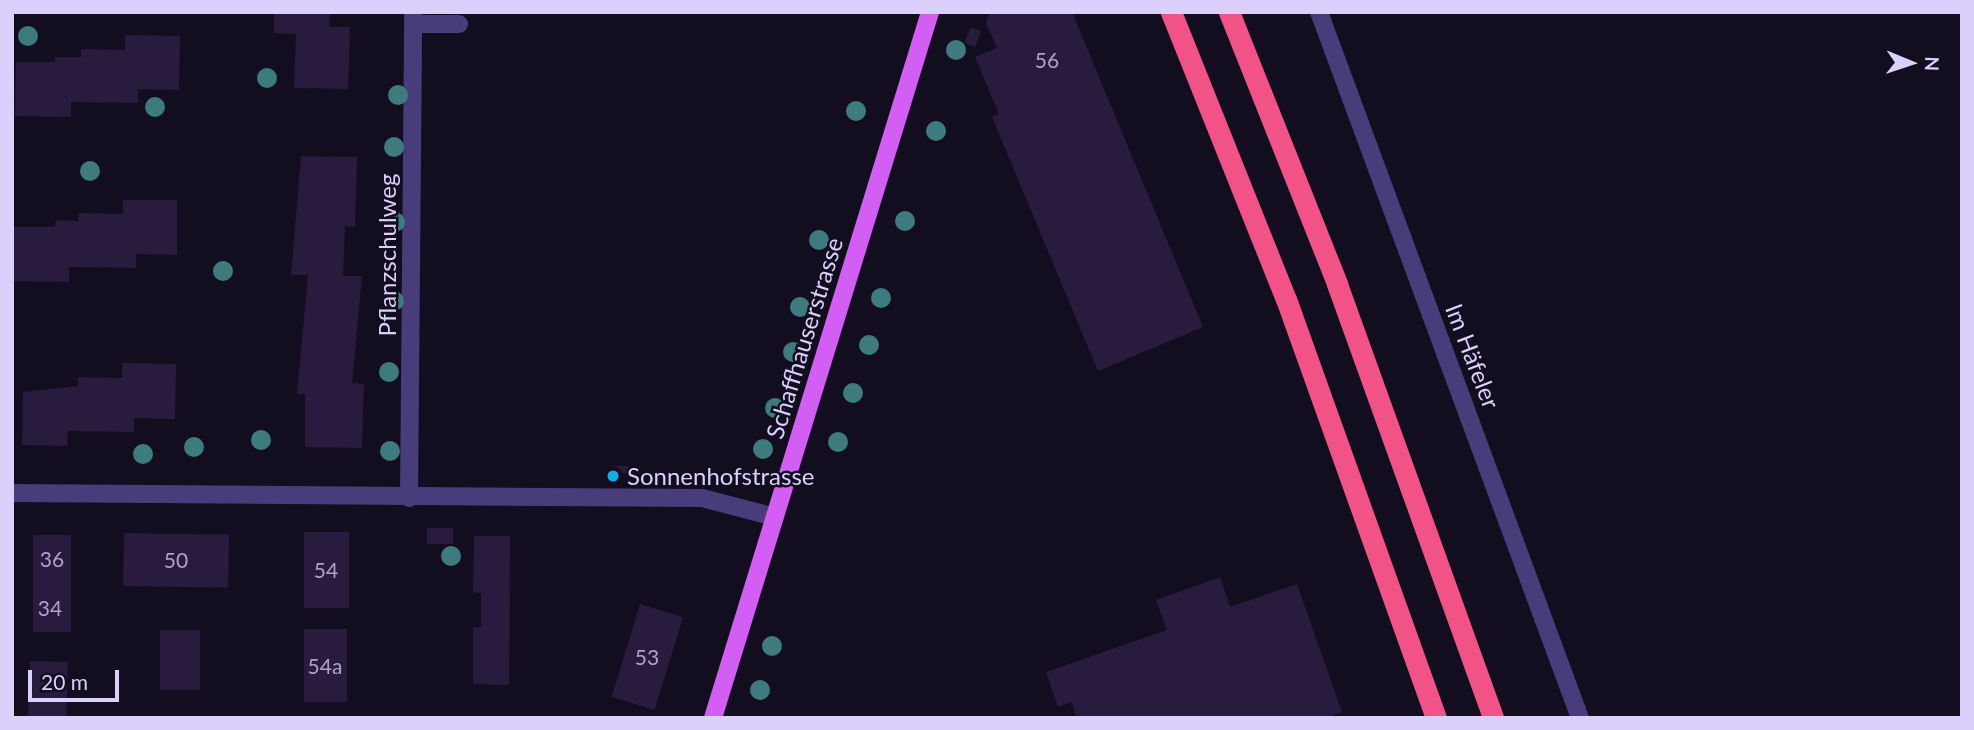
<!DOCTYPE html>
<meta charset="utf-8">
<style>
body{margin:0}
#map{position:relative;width:1974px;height:730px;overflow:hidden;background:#130e1f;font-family:Lato,sans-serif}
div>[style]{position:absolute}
.building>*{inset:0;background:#281b3e;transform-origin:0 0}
.minor>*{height:18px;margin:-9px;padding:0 9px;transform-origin:9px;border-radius:9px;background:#493c7a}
.major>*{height:18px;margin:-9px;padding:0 9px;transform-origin:9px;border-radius:9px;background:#d35ef3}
.highway>*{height:21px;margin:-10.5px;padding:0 10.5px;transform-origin:10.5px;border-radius:10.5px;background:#f25386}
.trees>*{width:20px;height:20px;margin:-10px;border-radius:50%;background:#3e7b7e}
.dots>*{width:19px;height:19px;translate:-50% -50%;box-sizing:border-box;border:4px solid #130e1f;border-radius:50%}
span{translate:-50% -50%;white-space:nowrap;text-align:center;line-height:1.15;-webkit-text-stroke:5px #130e1f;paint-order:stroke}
.number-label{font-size:21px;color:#aea2cc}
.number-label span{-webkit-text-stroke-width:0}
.street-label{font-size:24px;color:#dbcffb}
.poi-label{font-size:24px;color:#dbcffb}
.left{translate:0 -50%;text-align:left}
.frame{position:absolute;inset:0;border:14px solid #dbcffb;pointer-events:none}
.north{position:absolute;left:1876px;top:28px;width:70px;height:70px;-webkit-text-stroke:5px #130e1f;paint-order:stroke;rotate:92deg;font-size:19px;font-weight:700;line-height:28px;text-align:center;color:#dbcffb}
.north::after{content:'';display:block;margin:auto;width:24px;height:32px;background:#dbcffb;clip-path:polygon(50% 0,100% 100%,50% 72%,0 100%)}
.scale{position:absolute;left:28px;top:670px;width:91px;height:32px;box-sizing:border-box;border:4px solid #dbcffb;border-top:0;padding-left:9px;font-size:21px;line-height:24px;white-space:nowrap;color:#dbcffb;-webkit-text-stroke:5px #130e1f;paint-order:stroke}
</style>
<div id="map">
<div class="building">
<div style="clip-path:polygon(274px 12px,330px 12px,329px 27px,350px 27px,348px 89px,294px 88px,296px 34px,274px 33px)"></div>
<div style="clip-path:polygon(990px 12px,1072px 12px,1203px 327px,1098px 371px,992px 117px,999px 114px,975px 57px,997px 48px,986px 23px)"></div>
<div style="left:971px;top:27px;width:11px;height:17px;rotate:22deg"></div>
<div style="clip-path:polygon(125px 35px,180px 36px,179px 90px,138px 89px,138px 103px,71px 102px,71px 117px,15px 116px,16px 62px,55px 62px,55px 57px,81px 57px,81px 49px,125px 50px)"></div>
<div style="clip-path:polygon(301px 156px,357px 157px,355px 227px,345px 226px,343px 276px,362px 276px,352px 383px,364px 384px,362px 448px,305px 447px,305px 394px,297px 394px,308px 275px,291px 275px)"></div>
<div style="clip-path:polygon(123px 200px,177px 200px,177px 255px,136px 254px,136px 268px,69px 267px,69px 282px,13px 281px,14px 227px,55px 227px,56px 220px,78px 221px,79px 213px,123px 214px)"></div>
<div style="clip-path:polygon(122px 363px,176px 364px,175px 419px,134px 418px,134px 432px,68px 431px,67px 446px,22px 445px,23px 392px,78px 386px,78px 377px,122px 378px)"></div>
<div style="left:614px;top:466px;width:21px;height:7px"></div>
<div style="left:427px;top:528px;width:26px;height:16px"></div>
<div style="left:304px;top:532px;width:45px;height:76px"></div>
<div style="left:124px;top:533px;width:105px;height:53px;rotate:1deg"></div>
<div style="left:33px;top:535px;width:38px;height:97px"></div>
<div style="clip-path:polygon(474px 536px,510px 536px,509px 685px,473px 684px,473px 627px,481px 627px,481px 593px,473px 592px)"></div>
<div style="clip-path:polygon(1220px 577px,1230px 607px,1297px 584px,1342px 712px,1326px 718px,1077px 718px,1072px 702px,1058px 707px,1046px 672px,1167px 630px,1156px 600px)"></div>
<div style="left:640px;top:604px;width:45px;height:97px;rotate:17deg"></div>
<div style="left:304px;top:629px;width:43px;height:73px"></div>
<div style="left:160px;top:630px;width:40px;height:60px"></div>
<div style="left:30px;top:661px;width:38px;height:57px;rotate:2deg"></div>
</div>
<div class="minor">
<div style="left:1319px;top:12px;width:753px;rotate:69.71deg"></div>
<div style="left:413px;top:24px;width:46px"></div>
<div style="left:12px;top:493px;width:690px;rotate:0.42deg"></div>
<div style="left:702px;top:498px;width:75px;rotate:14.6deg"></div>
<div style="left:409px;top:498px;width:486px;rotate:-89.5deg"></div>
</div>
<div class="major">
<div style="left:713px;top:718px;width:739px;rotate:-72.91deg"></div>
</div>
<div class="highway">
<div style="left:1171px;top:12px;width:309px;rotate:68.2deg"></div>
<div style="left:1286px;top:299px;width:445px;rotate:70.3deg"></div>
<div style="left:1229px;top:12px;width:293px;rotate:68.3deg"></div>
<div style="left:1337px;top:284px;width:461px;rotate:70.2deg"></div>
</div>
<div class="trees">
<div style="left:28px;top:36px"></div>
<div style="left:956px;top:50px"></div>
<div style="left:267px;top:78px"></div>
<div style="left:398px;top:95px"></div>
<div style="left:155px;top:107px"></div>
<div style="left:856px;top:111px"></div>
<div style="left:936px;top:131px"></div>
<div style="left:394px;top:147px"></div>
<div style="left:90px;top:171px"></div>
<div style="left:905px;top:221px"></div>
<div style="left:395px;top:222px"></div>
<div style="left:819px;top:240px"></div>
<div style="left:223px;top:271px"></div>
<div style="left:881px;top:298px"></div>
<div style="left:394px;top:301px"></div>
<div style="left:800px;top:307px"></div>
<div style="left:869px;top:345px"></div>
<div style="left:793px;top:352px"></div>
<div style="left:389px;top:372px"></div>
<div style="left:853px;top:393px"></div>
<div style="left:775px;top:408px"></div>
<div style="left:261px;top:440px"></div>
<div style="left:838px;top:442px"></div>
<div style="left:194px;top:447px"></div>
<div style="left:763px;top:449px"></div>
<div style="left:390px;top:451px"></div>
<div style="left:143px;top:454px"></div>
<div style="left:451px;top:556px"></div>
<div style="left:772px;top:646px"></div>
<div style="left:760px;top:690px"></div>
</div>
<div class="dots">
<div style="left:613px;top:476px;background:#11afe6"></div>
</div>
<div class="number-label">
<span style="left:1047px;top:60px">56</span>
<span style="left:52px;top:559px">36</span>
<span style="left:176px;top:560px">50</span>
<span style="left:326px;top:570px">54</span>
<span style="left:50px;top:608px">34</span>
<span style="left:647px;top:657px">53</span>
<span style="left:325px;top:666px">54a</span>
</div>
<div class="street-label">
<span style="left:387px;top:255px;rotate:-90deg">Pflanzschulweg</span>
<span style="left:804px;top:338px;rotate:-73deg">Schaffhauserstrasse</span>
<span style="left:1473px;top:356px;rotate:69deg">Im Häfeler</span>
</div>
<div class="poi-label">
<span class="left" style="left:627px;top:476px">Sonnenhofstrasse</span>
</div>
<div class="frame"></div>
<div class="north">N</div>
<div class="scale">20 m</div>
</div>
